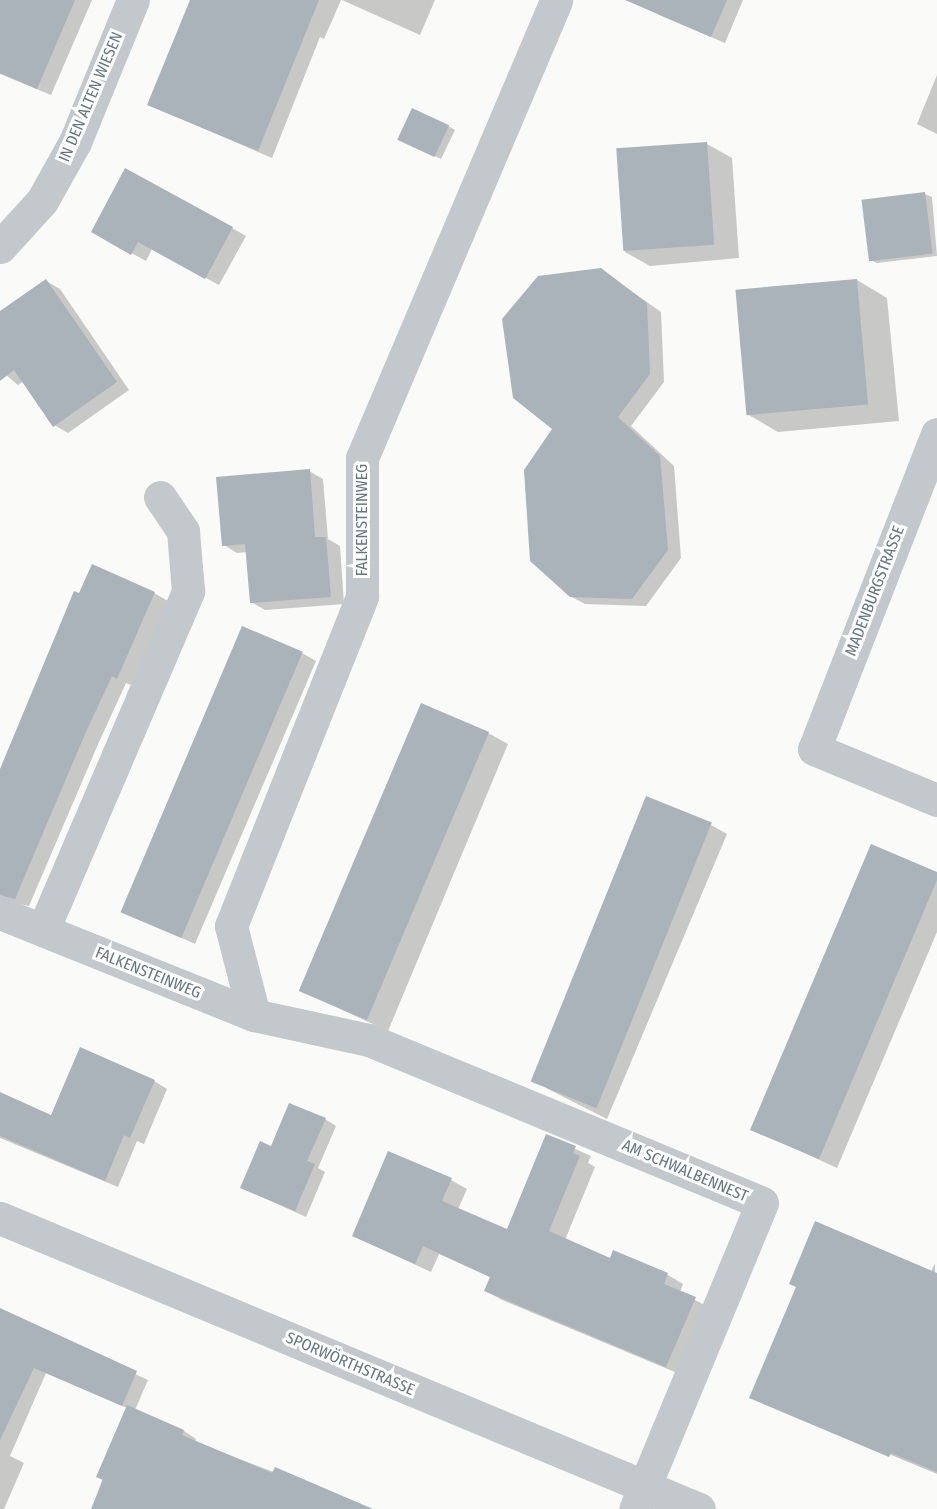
<!DOCTYPE html>
<meta charset="utf-8">
<style>
body{margin:0}
#map{position:relative;width:937px;height:1509px;overflow:hidden;background:#fafaf8;font-family:"Fira Sans Condensed",sans-serif}
div>[style]{position:absolute}
.shadow>*{inset:0;background:#0003}
.building>*{inset:0;background:#aab3b9;transform-origin:0 0}
.minor>*{height:33px;margin:-16.5px;padding:0 16.5px;transform-origin:16.5px;border-radius:16.5px;background:#c3c8cc}
span{translate:-50% -50%;white-space:nowrap;text-align:center;line-height:1.15;-webkit-text-stroke:6px #fff;paint-order:stroke}
.street-label{font-size:16px;color:#657683}
</style>
<div id="map">
<div class="shadow">
<div style="clip-path:polygon(0 0,92px 0,51px 95px,0 74px)"></div>
<div style="clip-path:polygon(193px 0,341px 0,324px 39px,320px 37px,272px 158px,149px 105px)"></div>
<div style="clip-path:polygon(342px 0,435px 0,420px 35px)"></div>
<div style="clip-path:polygon(649px 0,743px 0,725px 43px,659px 15px,646px 7px)"></div>
<div style="clip-path:polygon(937px 75px,937px 134px,917px 124px)"></div>
<div style="clip-path:polygon(448px 126px,455px 130px,441px 159px,406px 143px)"></div>
<div style="clip-path:polygon(707px 144px,732px 158px,739px 258px,650px 266px,625px 252px)"></div>
<div style="clip-path:polygon(925px 194px,932px 197px,937px 256px,877px 263px,870px 260px)"></div>
<div style="clip-path:polygon(232px 228px,246px 236px,219px 285px,152px 249px,146px 261px,93px 232px)"></div>
<div style="clip-path:polygon(601px 270px,661px 312px,664px 382px,631px 426px,674px 466px,681px 558px,646px 606px,585px 604px,570px 596px,554px 429px)"></div>
<div style="clip-path:polygon(857px 280px,887px 298px,899px 421px,778px 432px,747px 414px)"></div>
<div style="clip-path:polygon(46px 281px,60px 289px,129px 390px,68px 433px,54px 425px,24px 381px,18px 385px,0 370px,0 313px)"></div>
<div style="clip-path:polygon(309px 471px,323px 479px,328px 539px,340px 546px,344px 604px,265px 610px,251px 602px,247px 552px,237px 553px,224px 545px)"></div>
<div style="clip-path:polygon(154px 593px,168px 601px,131px 685px,126px 683px,99px 742px,29px 906px,0 900px,0 771px,80px 595px)"></div>
<div style="clip-path:polygon(302px 653px,316px 661px,195px 944px,122px 911px)"></div>
<div style="clip-path:polygon(488px 733px,508px 744px,388px 1031px,301px 991px)"></div>
<div style="clip-path:polygon(711px 825px,727px 834px,607px 1119px,546px 1088px)"></div>
<div style="clip-path:polygon(937px 874px,937px 932px,837px 1168px,752px 1129px)"></div>
<div style="clip-path:polygon(154px 1081px,167px 1089px,144px 1144px,137px 1141px,118px 1187px,0 1138px,0 1094px,52px 1117px)"></div>
<div style="clip-path:polygon(325px 1119px,336px 1126px,318px 1168px,325px 1172px,306px 1217px,242px 1188px)"></div>
<div style="clip-path:polygon(547px 1136px,591px 1156px,588px 1163px,595px 1167px,565px 1240px,611px 1260px,614px 1252px,668px 1275px,683px 1284px,680px 1292px,710px 1308px,682px 1375px,502px 1300px,486px 1291px,492px 1278px,439px 1254px,431px 1272px,353px 1236px,451px 1180px,467px 1189px,458px 1209px,508px 1231px)"></div>
<div style="clip-path:polygon(935px 1263px,937px 1474px,751px 1397px,931px 1272px)"></div>
<div style="clip-path:polygon(0 1310px,148px 1380px,135px 1410px,184px 1431px,196px 1439px,195px 1442px,371px 1509px,92px 1509px,127px 1408px,46px 1373px,10px 1456px,24px 1463px,4px 1509px,0 1509px)"></div>
</div>
<div class="building">
<div style="clip-path:polygon(0 0,75px 0,37px 89px,0 73px)"></div>
<div style="clip-path:polygon(190px 0,319px 0,258px 151px,147px 105px)"></div>
<div style="clip-path:polygon(625px 0,727px 0,711px 37px)"></div>
<div style="left:412px;top:108px;width:41px;height:35px;rotate:25deg"></div>
<div style="left:707px;top:142px;width:103px;height:91px;rotate:86deg"></div>
<div style="clip-path:polygon(125px 168px,233px 227px,205px 279px,138px 242px,131px 255px,91px 232px)"></div>
<div style="left:925px;top:192px;width:62px;height:64px;rotate:83deg"></div>
<div style="clip-path:polygon(601px 268px,647px 303px,650px 374px,618px 417px,660px 456px,668px 550px,632px 599px,570px 597px,530px 561px,524px 470px,552px 429px,513px 398px,502px 319px,538px 276px)"></div>
<div style="clip-path:polygon(46px 279px,117px 382px,53px 427px,14px 370px,0 381px,0 311px)"></div>
<div style="left:857px;top:279px;width:126px;height:122px;rotate:85deg"></div>
<div style="clip-path:polygon(310px 469px,315px 537px,326px 537px,331px 597px,250px 603px,245px 544px,222px 546px,216px 477px)"></div>
<div style="clip-path:polygon(92px 564px,155px 592px,117px 679px,112px 676px,85px 734px,15px 899px,0 895px,0 769px,74px 591px,79px 593px)"></div>
<div style="left:242px;top:626px;width:66px;height:311px;rotate:23deg"></div>
<div style="left:421px;top:703px;width:74px;height:313px;rotate:23deg"></div>
<div style="left:646px;top:796px;width:71px;height:308px;rotate:22deg"></div>
<div style="clip-path:polygon(871px 844px,937px 872px,937px 880px,819px 1159px,750px 1130px)"></div>
<div style="clip-path:polygon(80px 1047px,155px 1080px,130px 1138px,124px 1135px,105px 1181px,0 1136px,0 1092px,51px 1115px)"></div>
<div style="clip-path:polygon(289px 1103px,326px 1118px,307px 1161px,315px 1164px,295px 1211px,240px 1188px,260px 1141px,271px 1146px)"></div>
<div style="clip-path:polygon(546px 1134px,576px 1146px,573px 1153px,580px 1156px,549px 1231px,610px 1258px,613px 1250px,668px 1273px,664px 1284px,696px 1297px,666px 1367px,484px 1291px,490px 1277px,423px 1246px,415px 1264px,352px 1236px,388px 1151px,452px 1178px,442px 1201px,507px 1229px)"></div>
<div style="clip-path:polygon(815px 1221px,937px 1273px,937px 1472px,891px 1453px,889px 1457px,749px 1398px,796px 1287px,789px 1284px)"></div>
<div style="clip-path:polygon(0 1308px,137px 1371px,122px 1406px,34px 1368px,0 1440px)"></div>
<div style="clip-path:polygon(127px 1405px,184px 1430px,182px 1435px,272px 1473px,275px 1467px,373px 1509px,91px 1509px,103px 1480px,96px 1477px)"></div>
</div>
<div class="minor">
<div style="left:0;top:247px;width:62px;rotate:-47.6deg"></div>
<div style="left:42px;top:201px;width:68px;rotate:-60.8deg"></div>
<div style="left:75px;top:142px;width:153px;rotate:-67.8deg"></div>
<div style="left:937px;top:434px;width:338px;rotate:111.3deg"></div>
<div style="left:814px;top:749px;width:133px;rotate:22.5deg"></div>
<div style="left:0;top:913px;width:274px;rotate:21.9deg"></div>
<div style="left:254px;top:1015px;width:118px;rotate:12.3deg"></div>
<div style="left:369px;top:1040px;width:425px;rotate:22.5deg"></div>
<div style="left:762px;top:1203px;width:331px;rotate:112.5deg"></div>
<div style="left:43px;top:930px;width:369px;rotate:-66.8deg"></div>
<div style="left:188px;top:591px;width:60px;rotate:-94.8deg"></div>
<div style="left:183px;top:531px;width:41px;rotate:-124.1deg"></div>
<div style="left:254px;top:1015px;width:92px;rotate:-104.5deg"></div>
<div style="left:231px;top:926px;width:355px;rotate:-68.3deg"></div>
<div style="left:362px;top:596px;width:138px;rotate:-90deg"></div>
<div style="left:362px;top:458px;width:497px;rotate:-67deg"></div>
<div style="left:0;top:1218px;width:757px;rotate:22.6deg"></div>
</div>
<div class="street-label">
<span style="left:91px;top:97px;rotate:-67deg">IN DEN ALTEN WIESEN</span>
<span style="left:362px;top:520px;rotate:-90deg">FALKENSTEINWEG</span>
<span style="left:875px;top:591px;rotate:-69deg">MADENBURGSTRASSE</span>
<span style="left:148px;top:973px;rotate:22deg">FALKENSTEINWEG</span>
<span style="left:685px;top:1171px;rotate:23deg">AM SCHWALBENNEST</span>
<span style="left:350px;top:1364px;rotate:23deg">SPORWÖRTHSTRASSE</span>
</div>
</div>
